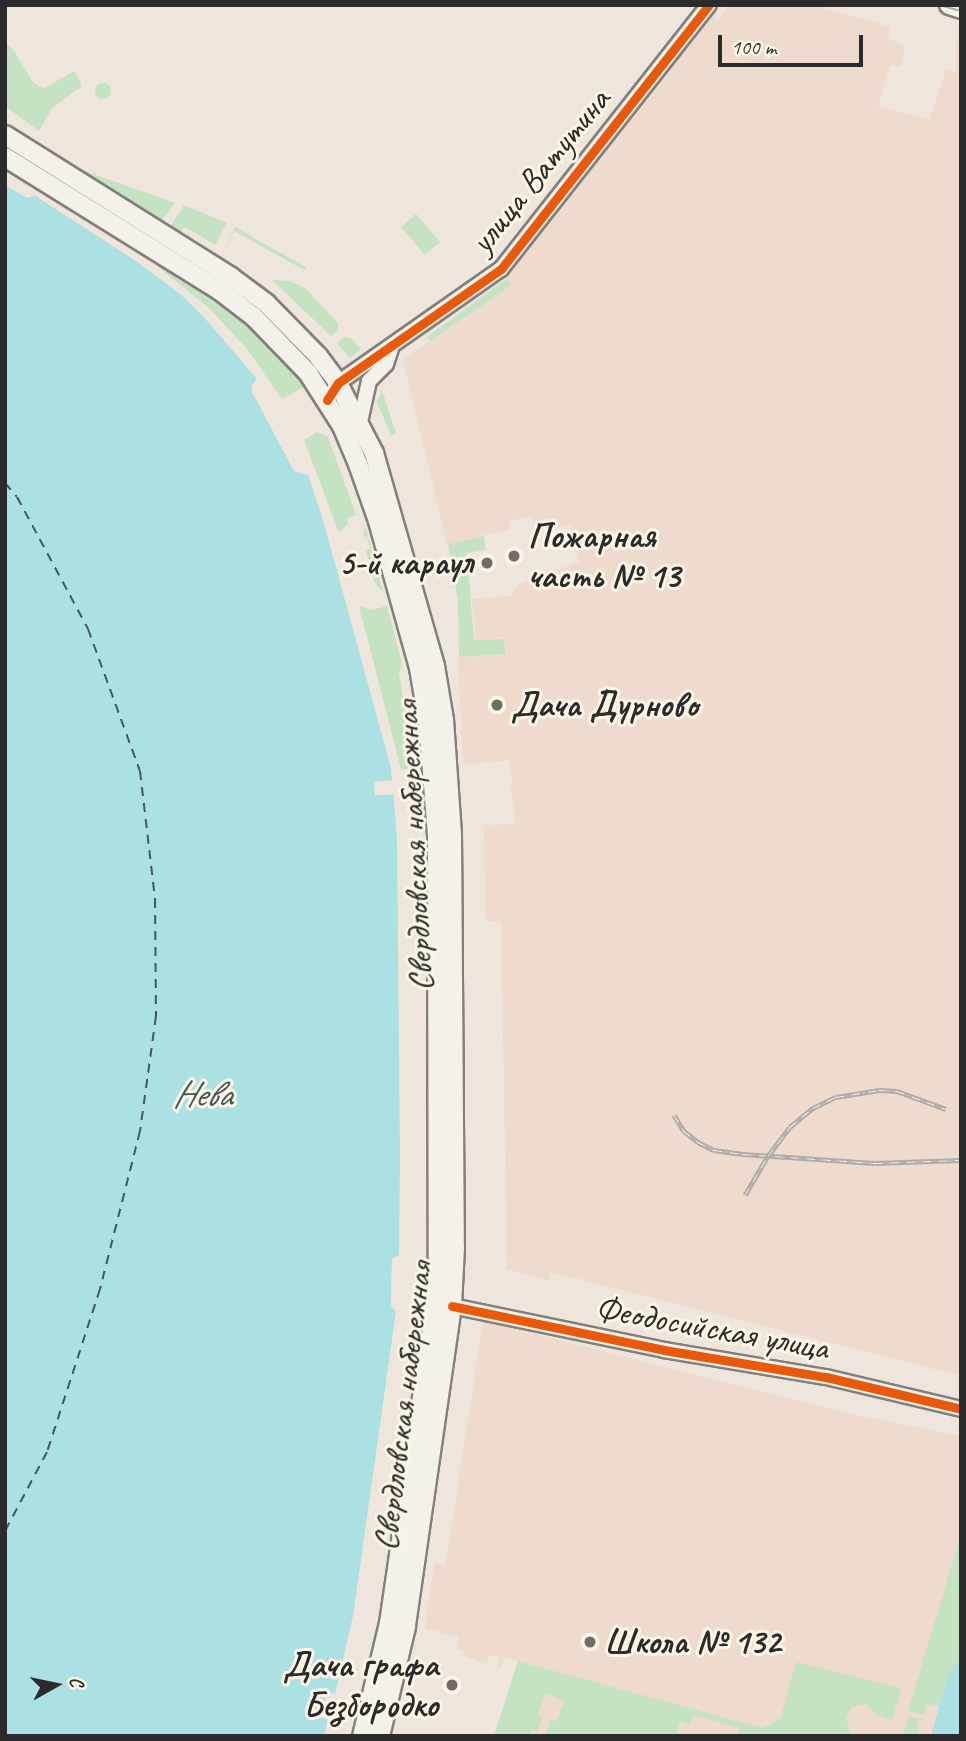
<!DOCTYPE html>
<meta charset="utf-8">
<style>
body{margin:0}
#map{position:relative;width:966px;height:1741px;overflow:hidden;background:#eee5dd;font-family:Caveat,sans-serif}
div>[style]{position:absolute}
.built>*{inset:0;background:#eedbce}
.green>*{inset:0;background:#c5e3c2;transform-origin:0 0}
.round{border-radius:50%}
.water>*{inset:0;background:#abe1e3}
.pier>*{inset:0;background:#eee5dd;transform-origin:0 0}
.ferry>*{height:2px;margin-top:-1px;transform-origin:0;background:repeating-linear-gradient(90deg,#44585a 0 9px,transparent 0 16px)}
.roads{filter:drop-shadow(2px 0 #837f7b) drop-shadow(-2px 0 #837f7b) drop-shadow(0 2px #837f7b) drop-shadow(0 -2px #837f7b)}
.minor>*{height:14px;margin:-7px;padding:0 7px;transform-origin:7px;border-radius:7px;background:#f4f0ea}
.major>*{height:18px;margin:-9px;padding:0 9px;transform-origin:9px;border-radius:9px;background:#f4f0ea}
.tram>*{height:2px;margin:-1px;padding:0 1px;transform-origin:1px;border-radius:1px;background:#afaca8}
.rail>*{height:5px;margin-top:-2.5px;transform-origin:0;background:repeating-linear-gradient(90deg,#fcf5e5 0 8px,#afaca8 0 16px);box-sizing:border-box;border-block:2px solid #afaca8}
.cycleway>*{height:9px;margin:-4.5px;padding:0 4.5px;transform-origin:4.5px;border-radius:4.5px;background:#e8590c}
.dots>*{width:19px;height:19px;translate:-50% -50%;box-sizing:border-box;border:4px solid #fcf5e5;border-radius:50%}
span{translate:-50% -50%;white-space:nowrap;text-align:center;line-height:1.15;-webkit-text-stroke:6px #fcf5e5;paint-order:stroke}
.street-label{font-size:35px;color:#2b2b2b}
.poi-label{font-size:35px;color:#2b2b2b;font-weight:700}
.left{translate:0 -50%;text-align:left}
.right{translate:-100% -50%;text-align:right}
.water-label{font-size:37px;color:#44585a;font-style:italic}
.frame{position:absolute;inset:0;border:7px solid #2b2b2b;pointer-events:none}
.north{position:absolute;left:21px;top:1650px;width:70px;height:70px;-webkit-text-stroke:5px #fcf5e5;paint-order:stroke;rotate:81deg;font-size:19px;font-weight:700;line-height:28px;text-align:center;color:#2b2b2b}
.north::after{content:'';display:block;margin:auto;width:24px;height:32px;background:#2b2b2b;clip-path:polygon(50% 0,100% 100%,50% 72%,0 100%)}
.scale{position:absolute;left:718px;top:35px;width:145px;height:32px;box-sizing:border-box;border:4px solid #2b2b2b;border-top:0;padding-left:9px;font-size:21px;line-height:24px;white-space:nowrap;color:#2b2b2b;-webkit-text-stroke:5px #fcf5e5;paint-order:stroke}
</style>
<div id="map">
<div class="built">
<div style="clip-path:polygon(730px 5px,813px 5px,890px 27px,888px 39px,905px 45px,901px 67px,890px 65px,878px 106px,929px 120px,946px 69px,956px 72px,955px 47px,961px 26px,961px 1376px,551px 1272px,548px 1281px,507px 1269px,501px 921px,485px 921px,484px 825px,516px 824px,510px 786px,513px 785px,509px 760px,463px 765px,458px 658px,507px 654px,505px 638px,475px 640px,472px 599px,511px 596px,518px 584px,579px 562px,570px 525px,536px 533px,532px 516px,509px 521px,510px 529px,447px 544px,403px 360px,505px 290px,511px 283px,506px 279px,713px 17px,718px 21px)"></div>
<div style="clip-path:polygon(483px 1321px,866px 1417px,961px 1436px,961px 1736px,494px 1736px,518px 1661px,504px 1657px,500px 1669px,497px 1668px,499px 1657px,489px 1655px,487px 1665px,463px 1655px,464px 1651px,455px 1648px,459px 1637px,425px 1628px,434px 1563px,445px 1566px,446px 1563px)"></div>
</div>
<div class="green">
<div style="clip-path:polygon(5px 43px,13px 49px,32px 81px,43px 89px,74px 71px,82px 86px,52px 108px,39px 131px,5px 106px)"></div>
<div class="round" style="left:95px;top:83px;width:16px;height:16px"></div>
<div style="clip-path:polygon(85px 171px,175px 203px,160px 223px,82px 176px)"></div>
<div style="clip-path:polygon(184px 205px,227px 223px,215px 245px,185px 227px,181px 232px,211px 251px,209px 255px,168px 230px)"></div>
<div style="left:416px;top:214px;width:37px;height:20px;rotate:49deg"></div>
<div style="clip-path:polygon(235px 227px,306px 267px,304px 270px,234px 231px,221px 257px,263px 285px,278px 297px,276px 300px,219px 260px)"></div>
<div style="clip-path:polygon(138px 244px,246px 316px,309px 384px,282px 399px,247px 349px,209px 308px,136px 249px)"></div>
<div style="clip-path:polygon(506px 279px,511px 283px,505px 290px,430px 341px,427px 337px)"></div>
<div style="clip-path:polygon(272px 280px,290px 281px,306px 289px,338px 323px,338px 330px,331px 336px)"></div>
<div style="clip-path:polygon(344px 337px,351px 338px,361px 349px,350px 358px,337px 343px)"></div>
<div style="clip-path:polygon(382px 390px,396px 434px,391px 436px,377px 402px)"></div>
<div style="clip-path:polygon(317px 432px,328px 437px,356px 515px,347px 518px,348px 524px,339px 533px,304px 440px)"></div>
<div style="clip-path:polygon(365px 526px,383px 592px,375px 583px,366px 551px,370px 549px,367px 536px,363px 537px)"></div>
<div style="clip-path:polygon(484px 536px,486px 550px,467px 553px,474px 640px,504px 639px,506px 654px,459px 657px,458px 600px,448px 544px)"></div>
<div style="clip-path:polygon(359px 606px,372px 610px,387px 606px,402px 663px,399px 673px,415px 770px,401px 769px)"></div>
<div style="clip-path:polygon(961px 1535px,961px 1655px,946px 1681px,939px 1706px,927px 1704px,924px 1715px,908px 1711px)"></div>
<div style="clip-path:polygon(518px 1661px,763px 1728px,780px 1719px,796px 1662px,901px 1688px,892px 1720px,877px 1715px,865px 1704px,852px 1707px,846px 1718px,851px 1736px,737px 1736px,739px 1728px,693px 1715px,690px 1725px,680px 1722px,675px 1736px,545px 1736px,550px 1720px,557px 1721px,564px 1701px,545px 1693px,538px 1714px,542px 1717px,537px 1732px,531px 1730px,529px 1736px,494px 1736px)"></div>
<div style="clip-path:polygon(908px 1716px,922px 1719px,923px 1721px,918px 1721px,919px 1736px,903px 1736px)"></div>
</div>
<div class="water">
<div style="clip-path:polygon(5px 185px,27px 198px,34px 195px,136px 261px,179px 293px,202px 315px,257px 379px,252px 385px,294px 471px,308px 475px,323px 520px,391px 768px,397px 838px,400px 1158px,399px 1255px,392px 1259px,391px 1306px,396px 1311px,353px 1616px,335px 1694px,327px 1692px,321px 1717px,328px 1719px,324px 1736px,5px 1736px)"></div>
<div style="clip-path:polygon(961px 1655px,961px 1736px,931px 1736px,946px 1681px)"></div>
</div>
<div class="pier">
<div style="clip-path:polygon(257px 379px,259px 382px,255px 390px,297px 469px,308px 475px,294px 471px,252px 392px,252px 385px)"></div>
<div style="left:396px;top:780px;width:14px;height:22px;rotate:86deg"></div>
<div style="clip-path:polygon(399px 1255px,396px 1260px,396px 1311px,391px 1306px,392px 1259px)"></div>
</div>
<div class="ferry">
<div style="left:5px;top:483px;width:18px;rotate:49deg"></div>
<div style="left:17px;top:497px;width:150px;rotate:61.7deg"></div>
<div style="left:88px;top:629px;width:151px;rotate:69.9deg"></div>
<div style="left:140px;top:771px;width:129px;rotate:83.3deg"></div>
<div style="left:155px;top:899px;width:117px;rotate:89.5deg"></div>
<div style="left:156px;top:1016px;width:116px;rotate:97.9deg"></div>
<div style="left:140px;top:1131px;width:163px;rotate:104.2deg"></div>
<div style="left:100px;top:1289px;width:171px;rotate:108deg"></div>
<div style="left:47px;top:1452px;width:89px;rotate:118deg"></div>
</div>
<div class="roads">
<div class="minor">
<div style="left:327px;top:400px;width:20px;rotate:-57deg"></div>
<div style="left:338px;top:383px;width:199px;rotate:-35deg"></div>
<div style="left:501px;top:269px;width:336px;rotate:-51.8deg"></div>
<div style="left:360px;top:422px;width:42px;rotate:-77.6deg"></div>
<div style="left:369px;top:381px;width:24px;rotate:-45deg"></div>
<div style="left:386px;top:364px;width:19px;rotate:-72deg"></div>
<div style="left:452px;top:1306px;width:217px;rotate:11.7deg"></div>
<div style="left:664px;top:1350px;width:164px;rotate:9.5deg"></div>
<div style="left:826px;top:1377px;width:139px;rotate:13.3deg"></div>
</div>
<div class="major">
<div style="left:949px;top:5px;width:13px;rotate:18deg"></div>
<div style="left:5px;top:135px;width:267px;rotate:32.1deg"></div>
<div style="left:231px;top:277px;width:44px;rotate:36.6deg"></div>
<div style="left:266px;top:303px;width:74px;rotate:45.5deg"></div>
<div style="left:318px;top:356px;width:34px;rotate:53deg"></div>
<div style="left:338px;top:383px;width:79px;rotate:62.8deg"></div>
<div style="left:374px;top:453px;width:222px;rotate:74deg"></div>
<div style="left:435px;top:666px;width:55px;rotate:80.5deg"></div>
<div style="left:444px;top:720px;width:114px;rotate:86deg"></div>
<div style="left:452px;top:834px;width:414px;rotate:89.6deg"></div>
<div style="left:455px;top:1248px;width:58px;rotate:93deg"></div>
<div style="left:452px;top:1306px;width:324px;rotate:98.2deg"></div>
<div style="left:406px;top:1627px;width:112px;rotate:103.4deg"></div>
<div style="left:5px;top:157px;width:252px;rotate:31.9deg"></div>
<div style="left:219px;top:290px;width:44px;rotate:37.6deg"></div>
<div style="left:254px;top:317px;width:78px;rotate:46deg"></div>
<div style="left:308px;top:373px;width:63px;rotate:57.3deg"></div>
<div style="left:342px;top:426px;width:41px;rotate:67.2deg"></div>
<div style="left:358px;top:464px;width:60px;rotate:70.7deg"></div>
<div style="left:378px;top:521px;width:153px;rotate:74.4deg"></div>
<div style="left:419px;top:668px;width:54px;rotate:80.4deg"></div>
<div style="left:428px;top:721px;width:114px;rotate:85.5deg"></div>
<div style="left:437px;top:835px;width:427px;rotate:89.9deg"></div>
<div style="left:438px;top:1262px;width:46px;rotate:93.7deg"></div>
<div style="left:435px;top:1308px;width:318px;rotate:98.3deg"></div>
<div style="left:389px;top:1623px;width:116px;rotate:103.4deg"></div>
</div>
</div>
<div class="tram">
<div style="left:939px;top:5px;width:23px;rotate:15deg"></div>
</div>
<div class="rail">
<div style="left:674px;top:1115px;width:19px;rotate:58deg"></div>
<div style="left:684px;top:1131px;width:18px;rotate:38deg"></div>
<div style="left:698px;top:1142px;width:18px;rotate:27deg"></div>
<div style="left:714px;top:1150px;width:29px;rotate:8deg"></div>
<div style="left:743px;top:1154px;width:132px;rotate:3.9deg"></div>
<div style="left:875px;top:1163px;width:86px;rotate:-2deg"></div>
<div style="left:745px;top:1195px;width:45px;rotate:-59.5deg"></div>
<div style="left:768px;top:1156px;width:36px;rotate:-53deg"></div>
<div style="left:790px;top:1127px;width:30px;rotate:-40deg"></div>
<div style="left:813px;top:1108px;width:25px;rotate:-26deg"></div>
<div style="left:836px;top:1097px;width:44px;rotate:-9.2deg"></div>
<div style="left:879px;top:1090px;width:18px;rotate:3deg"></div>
<div style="left:897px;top:1091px;width:52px;rotate:20.2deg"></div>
</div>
<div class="cycleway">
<div style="left:327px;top:400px;width:20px;rotate:-57deg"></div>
<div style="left:338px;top:383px;width:199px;rotate:-35deg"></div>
<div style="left:501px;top:269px;width:336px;rotate:-51.8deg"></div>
<div style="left:452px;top:1306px;width:217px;rotate:11.7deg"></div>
<div style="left:664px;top:1350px;width:164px;rotate:9.5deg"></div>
<div style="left:826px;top:1377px;width:139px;rotate:13.3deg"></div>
</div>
<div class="dots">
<div style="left:514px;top:556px;background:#6f6c69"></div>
<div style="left:487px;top:563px;background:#6f6c69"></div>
<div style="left:497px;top:705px;background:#6f6c69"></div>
<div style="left:590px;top:1642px;background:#6f6c69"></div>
<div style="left:452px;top:1685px;background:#6f6c69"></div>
</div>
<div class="street-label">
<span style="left:540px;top:171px;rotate:-51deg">улица Ватутина</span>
<span style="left:414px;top:846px;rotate:-93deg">Свердловская набережная</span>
<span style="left:712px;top:1328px;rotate:10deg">Феодосийская улица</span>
<span style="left:403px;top:1406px;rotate:-83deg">Свердловская набережная</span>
</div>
<div class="poi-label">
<span class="left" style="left:528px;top:556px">Пожарная<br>часть № 13</span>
<span class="right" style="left:473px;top:563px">5-й караул</span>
<span class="left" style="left:511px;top:705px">Дача Дурново</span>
<span class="left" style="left:604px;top:1642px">Школа № 132</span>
<span class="right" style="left:438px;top:1685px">Дача графа<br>Безбородко</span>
</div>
<div class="water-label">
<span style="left:202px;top:1094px">Нева</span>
</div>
<div class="frame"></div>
<div class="north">С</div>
<div class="scale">100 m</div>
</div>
